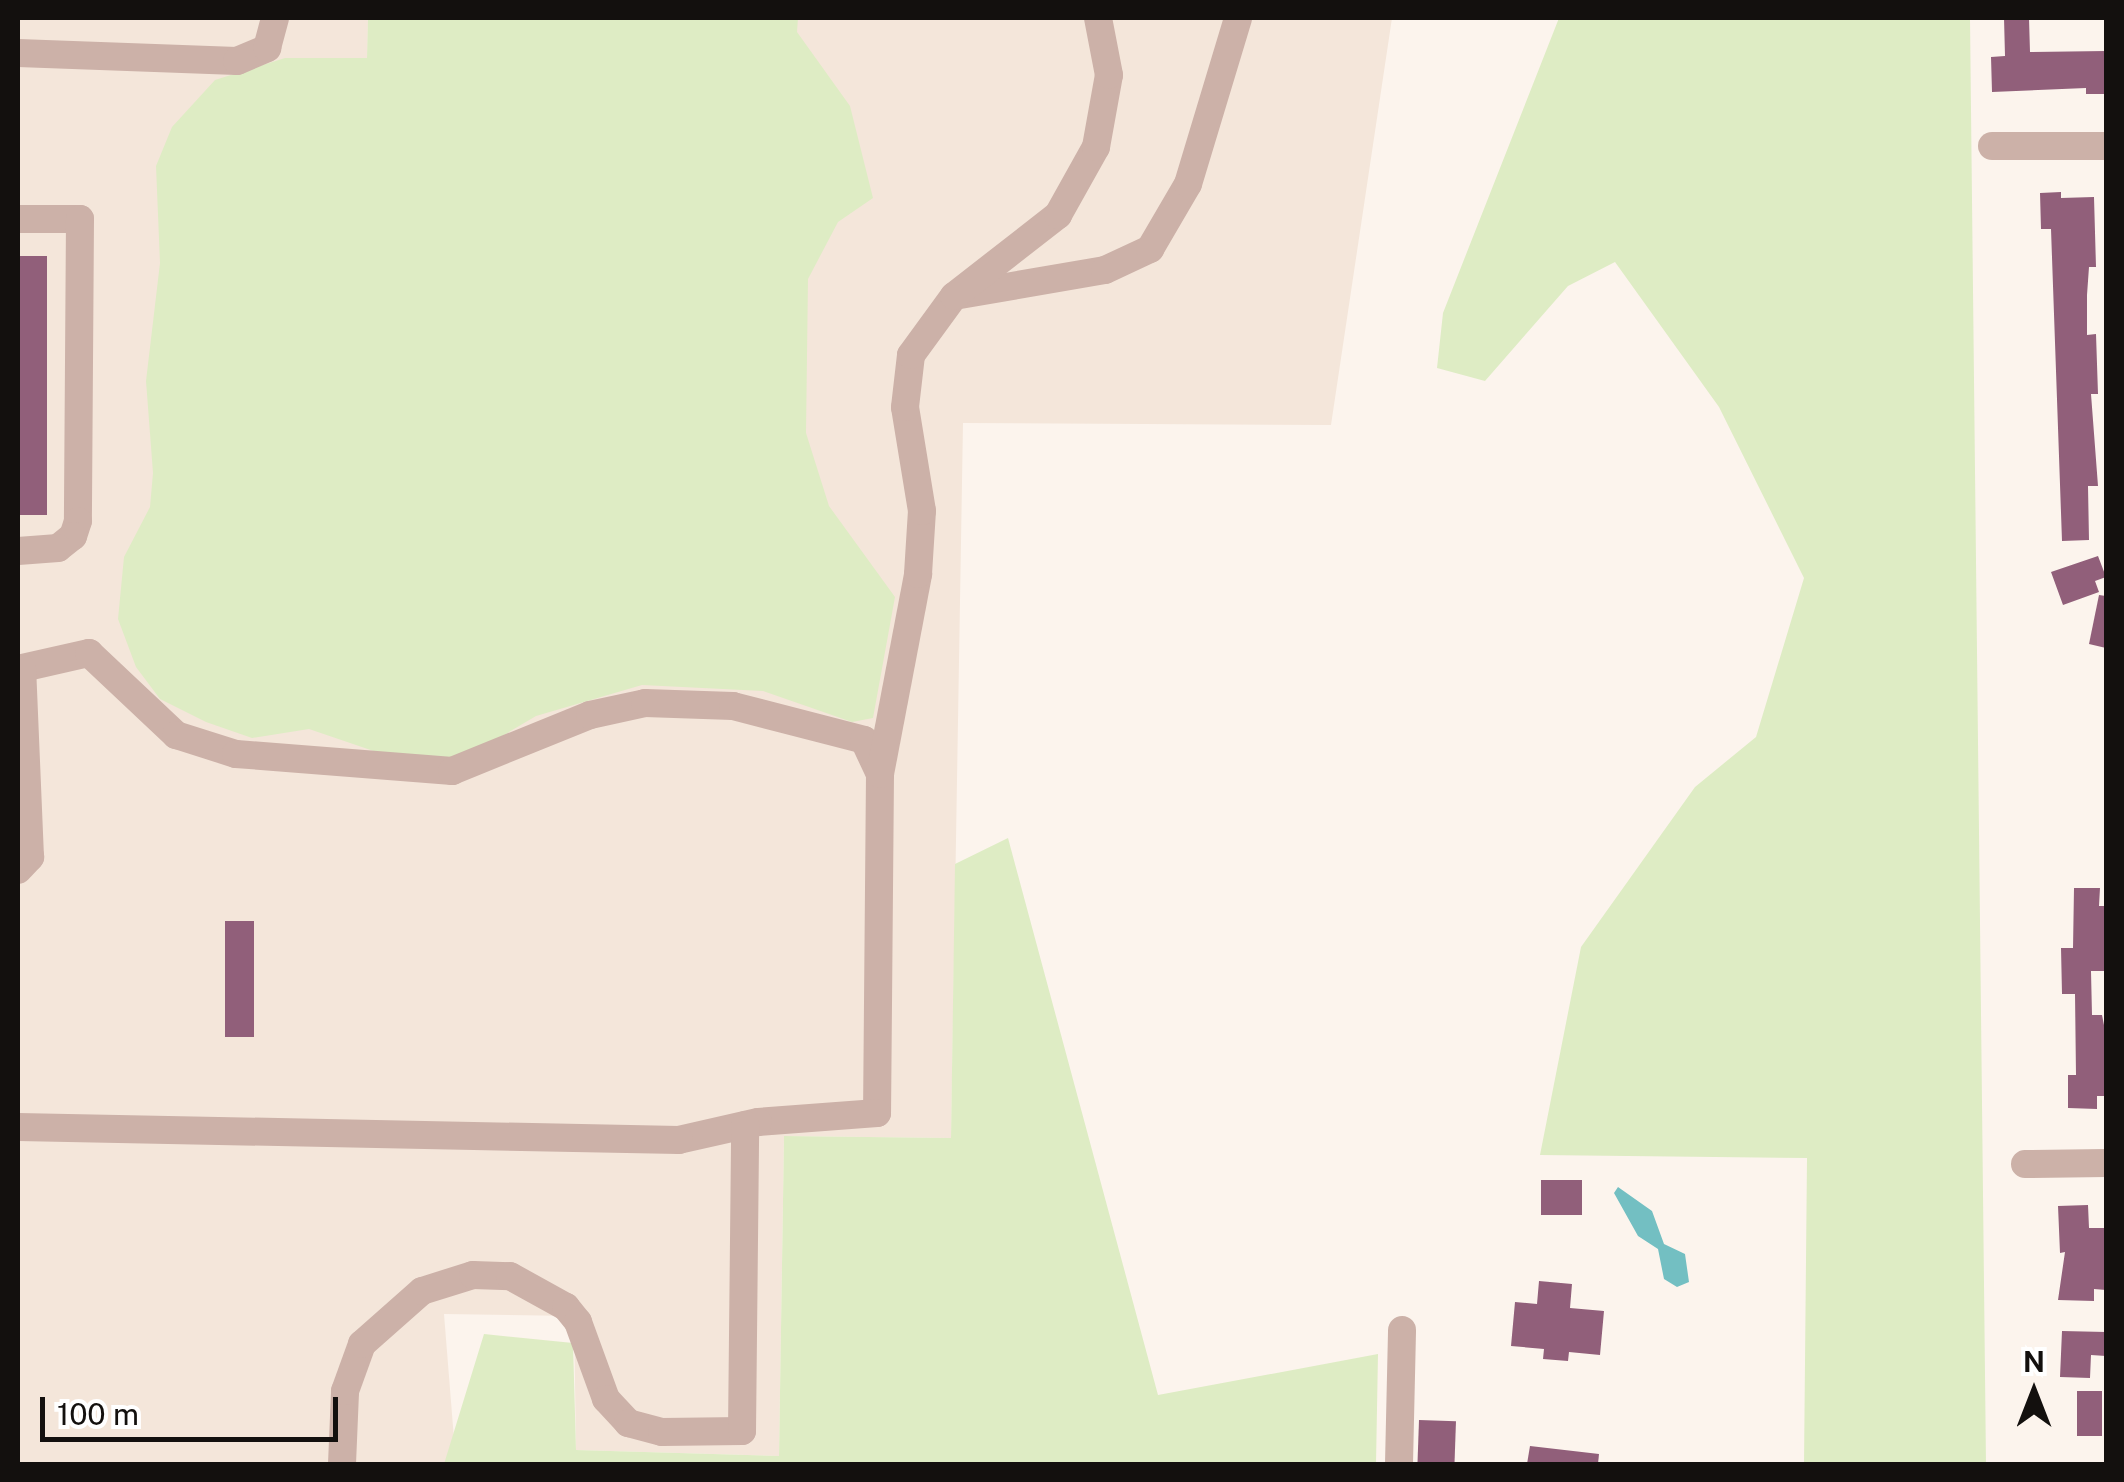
<!DOCTYPE html>
<style>
body{margin:0}
#map{position:relative;width:2124px;height:1482px;overflow:hidden;background:#fcf4ed;font-family:"Public Sans",sans-serif}
div>[style]{position:absolute}
.built>*{inset:0;background:#f4e6da}
.green>*{inset:0;background:#deecc4}
.water>*{inset:0;background:#73bfc2}
.building>*{inset:0;background:#915f7a;transform-origin:0 0}
.minor>*{height:28px;margin:-14px;padding:0 14px;transform-origin:14px;border-radius:14px;background:#ccb1a8}
span{translate:-50% -50%;white-space:nowrap;text-align:center;line-height:1.15;-webkit-text-stroke:10px #fff;paint-order:stroke}
.frame{position:absolute;inset:0;border:20px solid #13100e;pointer-events:none}
.north{position:absolute;left:1984px;top:1342px;width:100px;height:100px;-webkit-text-stroke:8px #fff;paint-order:stroke;rotate:0deg;font-size:28px;font-weight:700;line-height:40px;text-align:center;color:#13100e}
.north::after{content:'';display:block;margin:auto;width:35px;height:45px;background:#13100e;clip-path:polygon(50% 0,100% 100%,50% 72%,0 100%)}
.scale{position:absolute;left:40px;top:1397px;width:298px;height:45px;box-sizing:border-box;border:5px solid #13100e;border-top:0;padding-left:12px;font-size:30px;line-height:35px;white-space:nowrap;color:#13100e;-webkit-text-stroke:8px #fff;paint-order:stroke}
</style>
<div id="map">
<div class="built">
<div style="clip-path:polygon(18px 18px,368px 18px,359px 588px,711px 18px,1392px 18px,1331px 425px,963px 423px,951px 1138px,784px 1136px,779px 1456px,576px 1450px,574px 1316px,444px 1314px,456px 1464px,18px 1464px)"></div>
</div>
<div class="green">
<div style="clip-path:polygon(368px 18px,798px 18px,797px 32px,850px 106px,873px 198px,838px 222px,808px 279px,806px 433px,829px 506px,895px 597px,873px 718px,852px 722px,763px 691px,642px 685px,536px 716px,477px 751px,435px 761px,397px 759px,309px 729px,252px 738px,206px 722px,160px 699px,136px 667px,118px 619px,124px 557px,150px 507px,153px 473px,146px 381px,160px 263px,156px 166px,172px 127px,215px 80px,285px 58px,367px 58px)"></div>
<div style="clip-path:polygon(1559px 18px,1970px 18px,1986px 1464px,1804px 1464px,1807px 1158px,1540px 1155px,1581px 947px,1695px 787px,1756px 737px,1804px 578px,1719px 407px,1615px 262px,1568px 286px,1485px 381px,1437px 368px,1443px 313px)"></div>
<div style="clip-path:polygon(1008px 838px,1158px 1395px,1378px 1354px,1376px 1464px,444px 1464px,484px 1334px,573px 1343px,576px 1450px,779px 1456px,784px 1136px,951px 1138px,955px 864px)"></div>
</div>
<div class="water">
<div style="clip-path:polygon(1618px 1187px,1652px 1211px,1664px 1244px,1685px 1254px,1689px 1282px,1677px 1287px,1664px 1279px,1658px 1249px,1638px 1236px,1614px 1193px)"></div>
</div>
<div class="building">
<div style="clip-path:polygon(2004px 18px,2029px 18px,2030px 52px,2106px 51px,2106px 94px,2086px 94px,2086px 88px,1992px 92px,1991px 57px,2005px 56px)"></div>
<div style="clip-path:polygon(2061px 192px,2061px 198px,2094px 197px,2096px 267px,2089px 267px,2087px 295px,2087px 335px,2096px 334px,2098px 394px,2091px 394px,2098px 486px,2088px 486px,2089px 540px,2062px 541px,2051px 229px,2041px 229px,2040px 193px)"></div>
<div style="left:18px;top:256px;width:29px;height:259px"></div>
<div style="clip-path:polygon(2098px 556px,2106px 577px,2095px 581px,2099px 592px,2063px 605px,2051px 572px)"></div>
<div style="clip-path:polygon(2099px 595px,2106px 596px,2106px 648px,2089px 644px)"></div>
<div style="clip-path:polygon(2074px 888px,2100px 888px,2099px 906px,2106px 906px,2106px 971px,2091px 971px,2092px 1015px,2102px 1015px,2106px 1035px,2106px 1096px,2097px 1096px,2097px 1109px,2068px 1108px,2068px 1075px,2076px 1075px,2075px 994px,2062px 994px,2061px 948px,2073px 948px)"></div>
<div style="left:225px;top:921px;width:29px;height:116px"></div>
<div style="left:1541px;top:1180px;width:41px;height:35px"></div>
<div style="clip-path:polygon(2088px 1205px,2089px 1228px,2106px 1228px,2106px 1290px,2094px 1289px,2094px 1301px,2058px 1300px,2065px 1252px,2060px 1253px,2058px 1206px)"></div>
<div style="clip-path:polygon(1539px 1281px,1572px 1284px,1570px 1308px,1604px 1311px,1600px 1355px,1569px 1352px,1568px 1361px,1543px 1359px,1544px 1349px,1511px 1346px,1515px 1302px,1537px 1304px)"></div>
<div style="clip-path:polygon(2062px 1331px,2106px 1332px,2106px 1356px,2091px 1355px,2090px 1378px,2060px 1377px)"></div>
<div style="left:2077px;top:1391px;width:25px;height:45px"></div>
<div style="left:1419px;top:1420px;width:37px;height:44px;rotate:2deg"></div>
<div style="clip-path:polygon(1530px 1446px,1599px 1454px,1598px 1464px,1527px 1464px)"></div>
</div>
<div class="minor">
<div style="left:18px;top:53px;width:219px;rotate:2.1deg"></div>
<div style="left:237px;top:61px;width:33px;rotate:-23deg"></div>
<div style="left:267px;top:48px;width:31px;rotate:-75deg"></div>
<div style="left:1992px;top:146px;width:114px"></div>
<div style="left:18px;top:219px;width:62px"></div>
<div style="left:80px;top:219px;width:302px;rotate:90.4deg"></div>
<div style="left:78px;top:521px;width:16px;rotate:108deg"></div>
<div style="left:73px;top:536px;width:19px;rotate:141deg"></div>
<div style="left:58px;top:548px;width:40px;rotate:175.7deg"></div>
<div style="left:960px;top:295px;width:147px;rotate:-9.8deg"></div>
<div style="left:1105px;top:270px;width:50px;rotate:-25deg"></div>
<div style="left:1150px;top:249px;width:75px;rotate:-59.7deg"></div>
<div style="left:1188px;top:184px;width:173px;rotate:-73.2deg"></div>
<div style="left:18px;top:669px;width:73px;rotate:-12.7deg"></div>
<div style="left:89px;top:653px;width:120px;rotate:43.3deg"></div>
<div style="left:176px;top:735px;width:63px;rotate:17.6deg"></div>
<div style="left:236px;top:754px;width:217px;rotate:4.5deg"></div>
<div style="left:452px;top:771px;width:149px;rotate:-22.1deg"></div>
<div style="left:590px;top:715px;width:56px;rotate:-12.3deg"></div>
<div style="left:645px;top:703px;width:88px;rotate:2deg"></div>
<div style="left:733px;top:706px;width:135px;rotate:14.5deg"></div>
<div style="left:864px;top:740px;width:38px;rotate:65deg"></div>
<div style="left:880px;top:774px;width:339px;rotate:90.5deg"></div>
<div style="left:877px;top:1113px;width:119px;rotate:175.7deg"></div>
<div style="left:758px;top:1122px;width:81px;rotate:167.2deg"></div>
<div style="left:679px;top:1140px;width:661px;rotate:-178.87deg"></div>
<div style="left:880px;top:774px;width:204px;rotate:-79.2deg"></div>
<div style="left:918px;top:574px;width:63px;rotate:-86.4deg"></div>
<div style="left:922px;top:511px;width:105px;rotate:-99.3deg"></div>
<div style="left:905px;top:407px;width:52px;rotate:-83.4deg"></div>
<div style="left:911px;top:355px;width:73px;rotate:-53.9deg"></div>
<div style="left:954px;top:296px;width:132px;rotate:-37.9deg"></div>
<div style="left:1058px;top:215px;width:78px;rotate:-60.8deg"></div>
<div style="left:1096px;top:147px;width:73px;rotate:-79.8deg"></div>
<div style="left:1109px;top:75px;width:58px;rotate:-100.9deg"></div>
<div style="left:18px;top:870px;width:18px;rotate:-47deg"></div>
<div style="left:30px;top:857px;width:188px;rotate:-92.4deg"></div>
<div style="left:2025px;top:1164px;width:81px;rotate:-0.7deg"></div>
<div style="left:342px;top:1464px;width:73px;rotate:-87.6deg"></div>
<div style="left:345px;top:1391px;width:50px;rotate:-70.1deg"></div>
<div style="left:362px;top:1344px;width:80px;rotate:-41.5deg"></div>
<div style="left:422px;top:1291px;width:53px;rotate:-17.4deg"></div>
<div style="left:473px;top:1275px;width:37px;rotate:2deg"></div>
<div style="left:510px;top:1276px;width:64px;rotate:29deg"></div>
<div style="left:566px;top:1307px;width:19px;rotate:51deg"></div>
<div style="left:578px;top:1322px;width:82px;rotate:70deg"></div>
<div style="left:606px;top:1399px;width:33px;rotate:47deg"></div>
<div style="left:628px;top:1423px;width:35px;rotate:15deg"></div>
<div style="left:662px;top:1432px;width:80px;rotate:-0.7deg"></div>
<div style="left:742px;top:1431px;width:306px;rotate:-89.4deg"></div>
<div style="left:1399px;top:1464px;width:134px;rotate:-88.7deg"></div>
</div>
<div class="frame"></div>
<div class="north">N</div>
<div class="scale">100 m</div>
</div>
